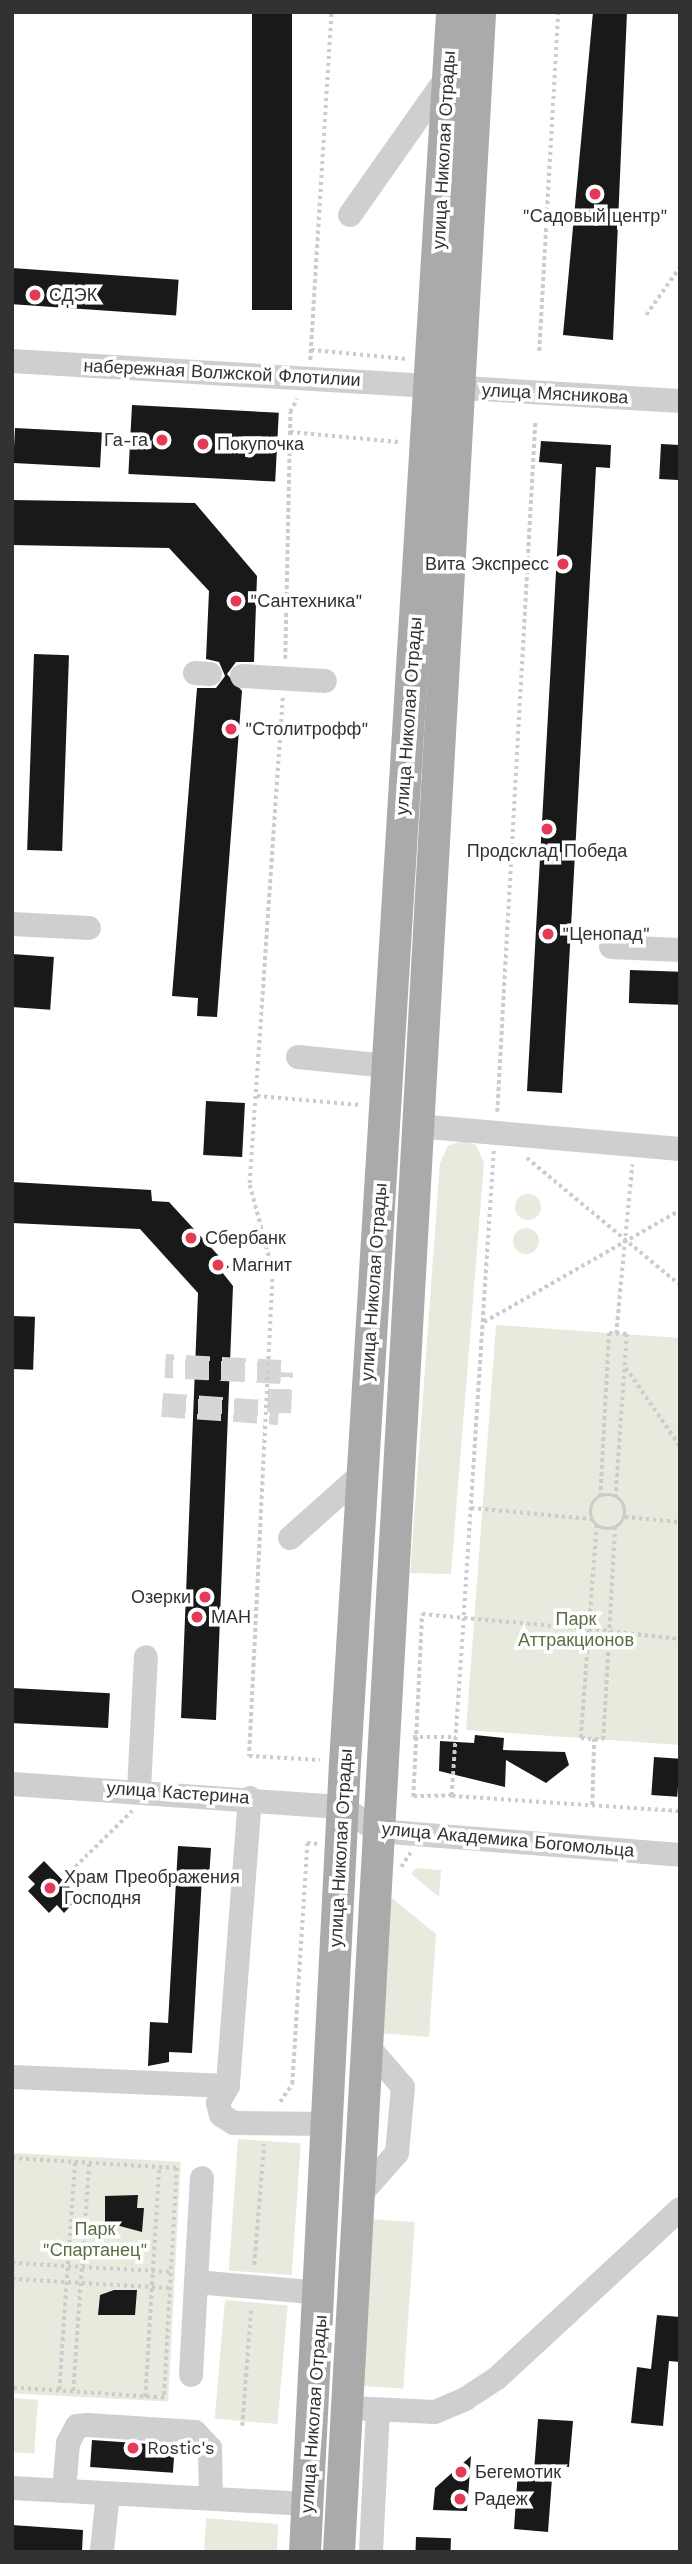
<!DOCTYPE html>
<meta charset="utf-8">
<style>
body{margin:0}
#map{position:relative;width:692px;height:2564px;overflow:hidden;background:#fff;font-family:"Work Sans",sans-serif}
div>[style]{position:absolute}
.green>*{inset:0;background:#e6ebde;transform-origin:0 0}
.round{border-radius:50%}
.building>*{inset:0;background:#191919;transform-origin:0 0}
.minor-tunnel>*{height:24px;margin-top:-12px;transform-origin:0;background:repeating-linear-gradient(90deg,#d6d6d6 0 24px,transparent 0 36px)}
.path>*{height:3.5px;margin-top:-1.75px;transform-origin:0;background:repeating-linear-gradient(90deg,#ccc 0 3.5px,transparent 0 7px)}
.path>.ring{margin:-1.75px;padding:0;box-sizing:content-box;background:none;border:3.5px solid #ccc;border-radius:50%}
.minor>*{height:24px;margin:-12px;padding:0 12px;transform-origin:12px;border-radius:12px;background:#cfcfcf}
.major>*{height:32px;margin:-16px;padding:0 16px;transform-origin:16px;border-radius:16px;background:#aaa}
.dots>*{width:19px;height:19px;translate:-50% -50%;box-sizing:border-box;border:4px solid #fff;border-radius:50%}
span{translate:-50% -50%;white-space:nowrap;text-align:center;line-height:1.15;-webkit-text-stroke:7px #fff;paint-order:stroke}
.street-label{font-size:18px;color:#323232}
.poi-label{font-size:18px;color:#323232}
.left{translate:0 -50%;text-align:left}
.right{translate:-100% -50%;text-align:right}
.park-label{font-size:18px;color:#5a6e3f}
.frame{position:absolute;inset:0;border:14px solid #323232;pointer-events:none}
</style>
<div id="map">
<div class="green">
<div style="clip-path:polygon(463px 1140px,476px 1145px,484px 1163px,451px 1574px,410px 1573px,440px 1163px,448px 1146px)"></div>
<div class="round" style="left:515px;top:1194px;width:26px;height:26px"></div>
<div class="round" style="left:513px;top:1228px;width:26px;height:26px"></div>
<div style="clip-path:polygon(496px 1325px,680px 1338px,680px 1745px,466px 1730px)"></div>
<div style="clip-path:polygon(416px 1868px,441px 1870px,439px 1897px,411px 1874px)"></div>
<div style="clip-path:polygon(386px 1893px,436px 1934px,429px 2037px,378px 2033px)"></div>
<div style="left:238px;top:2139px;width:63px;height:132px;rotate:4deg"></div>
<div style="left:12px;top:2153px;width:169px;height:240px;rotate:3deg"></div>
<div style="left:370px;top:2219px;width:45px;height:167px;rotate:4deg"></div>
<div style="left:225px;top:2300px;width:63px;height:119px;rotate:5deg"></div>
<div style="left:12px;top:2398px;width:26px;height:54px;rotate:4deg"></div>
<div style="clip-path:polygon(206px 2518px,278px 2524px,277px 2552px,204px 2552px)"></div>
</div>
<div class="building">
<div style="left:252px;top:12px;width:40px;height:298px"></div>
<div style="clip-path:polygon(593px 12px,627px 12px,613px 340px,563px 335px)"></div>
<div style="left:12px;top:268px;width:167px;height:36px;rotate:4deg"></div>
<div style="left:132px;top:405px;width:147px;height:69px;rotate:3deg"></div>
<div style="left:15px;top:428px;width:87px;height:35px;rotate:3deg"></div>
<div style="clip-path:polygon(541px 441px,611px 445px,610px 468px,596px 467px,562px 1093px,527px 1091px,562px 464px,539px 462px)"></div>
<div style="left:661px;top:444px;width:19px;height:35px;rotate:3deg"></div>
<div style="clip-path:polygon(12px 500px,195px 503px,257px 576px,254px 662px,236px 662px,227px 674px,242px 691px,217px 1017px,197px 1016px,198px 998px,172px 996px,197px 688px,216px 688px,225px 676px,219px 662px,206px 659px,209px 591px,169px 548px,12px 545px)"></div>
<div style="left:34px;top:654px;width:35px;height:196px;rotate:2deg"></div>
<div style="left:12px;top:954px;width:42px;height:53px;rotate:4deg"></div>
<div style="left:630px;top:970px;width:50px;height:33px;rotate:2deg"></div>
<div style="left:206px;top:1101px;width:39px;height:54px;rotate:3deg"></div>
<div style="clip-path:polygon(12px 1182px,151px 1190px,152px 1201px,169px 1202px,229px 1267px,222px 1272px,233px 1286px,216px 1720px,181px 1718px,198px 1293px,140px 1229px,12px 1223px)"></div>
<div style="left:12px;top:1316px;width:23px;height:53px;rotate:2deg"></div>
<div style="left:12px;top:1688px;width:98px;height:35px;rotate:3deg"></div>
<div style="clip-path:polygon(475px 1735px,504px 1738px,503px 1750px,565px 1752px,569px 1765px,546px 1783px,506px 1760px,505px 1787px,439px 1771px,440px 1741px,474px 1743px)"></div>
<div style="left:654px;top:1757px;width:26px;height:38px;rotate:4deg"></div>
<div style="clip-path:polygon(178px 1846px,211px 1848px,209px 1878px,202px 1877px,192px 2053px,169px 2052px,169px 2062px,148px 2066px,150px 2022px,168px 2023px)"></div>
<div style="clip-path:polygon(44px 1861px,79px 1897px,64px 1913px,57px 1905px,49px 1913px,28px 1891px,35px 1884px,28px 1877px)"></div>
<div style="clip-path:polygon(138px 2195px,137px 2208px,144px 2208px,142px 2232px,105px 2222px,105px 2196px)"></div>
<div style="clip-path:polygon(114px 2290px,137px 2290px,135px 2315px,98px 2315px,100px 2295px)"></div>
<div style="clip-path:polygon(657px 2315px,680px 2317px,680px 2362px,669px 2361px,663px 2426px,631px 2423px,637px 2367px,651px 2369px)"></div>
<div style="clip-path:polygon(538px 2419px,573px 2421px,569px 2467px,553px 2465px,548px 2532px,514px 2529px,518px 2470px,534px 2471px)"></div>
<div style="left:92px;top:2440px;width:83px;height:27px;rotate:4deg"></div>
<div style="clip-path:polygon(471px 2456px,467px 2511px,433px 2510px,435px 2488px)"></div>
<div style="clip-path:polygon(12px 2525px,83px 2530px,82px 2552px,12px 2552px)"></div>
<div style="left:416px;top:2537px;width:35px;height:15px;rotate:2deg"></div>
</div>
<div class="minor-tunnel">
<div style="left:162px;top:1405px;width:117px;rotate:3.9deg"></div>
<div style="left:279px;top:1413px;width:41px;rotate:-87.2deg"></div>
<div style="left:281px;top:1372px;width:116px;rotate:-177deg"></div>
</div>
<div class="path">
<div style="left:646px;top:315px;width:59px;rotate:-54.7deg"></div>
<div style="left:311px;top:350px;width:97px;rotate:5.3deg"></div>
<div style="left:539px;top:351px;width:340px;rotate:-86.8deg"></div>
<div style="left:310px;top:360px;width:349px;rotate:-86.5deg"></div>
<div style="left:290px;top:432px;width:110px;rotate:5.2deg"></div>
<div style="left:285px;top:659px;width:247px;rotate:-88.8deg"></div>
<div style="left:290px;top:412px;width:15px;rotate:-62deg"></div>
<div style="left:283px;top:698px;width:488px;rotate:93.9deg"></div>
<div style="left:250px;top:1185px;width:90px;rotate:75.2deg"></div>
<div style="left:273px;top:1272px;width:485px;rotate:92.8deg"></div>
<div style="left:249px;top:1756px;width:71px;rotate:3.2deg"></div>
<div style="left:257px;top:1096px;width:104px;rotate:4.9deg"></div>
<div style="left:497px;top:1112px;width:690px;rotate:-86.84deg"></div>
<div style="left:494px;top:1151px;width:468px;rotate:93.7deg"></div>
<div style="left:464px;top:1618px;width:178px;rotate:93.9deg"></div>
<div style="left:452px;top:1796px;width:39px;rotate:179deg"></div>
<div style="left:413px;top:1797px;width:183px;rotate:-87.2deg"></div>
<div style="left:422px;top:1614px;width:42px;rotate:5.4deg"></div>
<div style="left:464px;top:1618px;width:125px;rotate:5deg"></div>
<div style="left:589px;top:1629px;width:92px;rotate:6.3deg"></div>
<div style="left:527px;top:1158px;width:199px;rotate:39.7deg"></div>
<div style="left:484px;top:1322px;width:226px;rotate:-29.7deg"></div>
<div style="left:616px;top:1334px;width:170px;rotate:-84.6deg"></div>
<div style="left:626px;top:1368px;width:95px;rotate:55.3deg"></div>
<div class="ring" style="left:591px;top:1495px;width:30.5px;height:30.5px"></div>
<div style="left:600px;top:1497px;width:164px;rotate:-86.9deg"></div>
<div style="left:609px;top:1333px;width:18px;rotate:3deg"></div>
<div style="left:627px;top:1334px;width:163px;rotate:93.9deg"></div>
<div style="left:471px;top:1508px;width:121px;rotate:5.2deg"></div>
<div style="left:625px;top:1517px;width:55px;rotate:5.2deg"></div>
<div style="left:597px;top:1525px;width:214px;rotate:94.3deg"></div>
<div style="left:581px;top:1738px;width:22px;rotate:5deg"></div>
<div style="left:603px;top:1740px;width:212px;rotate:-86.8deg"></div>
<div style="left:413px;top:1737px;width:43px"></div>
<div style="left:452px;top:1796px;width:228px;rotate:3.8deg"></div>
<div style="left:592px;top:1805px;width:66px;rotate:-88.3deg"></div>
<div style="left:75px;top:1867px;width:80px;rotate:-44.5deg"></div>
<div style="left:401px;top:1867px;width:17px;rotate:-57deg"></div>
<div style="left:280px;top:2102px;width:22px;rotate:-56deg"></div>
<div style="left:292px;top:2084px;width:241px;rotate:-86.4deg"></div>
<div style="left:307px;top:1843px;width:12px;rotate:5deg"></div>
<div style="left:12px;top:2158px;width:165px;rotate:3.5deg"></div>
<div style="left:177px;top:2168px;width:230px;rotate:93.2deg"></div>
<div style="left:164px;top:2398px;width:152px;rotate:-176.2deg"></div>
<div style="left:12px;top:2263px;width:159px;rotate:3.2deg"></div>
<div style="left:254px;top:2265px;width:121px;rotate:-85.3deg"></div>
<div style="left:12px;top:2279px;width:158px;rotate:3.3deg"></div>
<div style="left:59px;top:2390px;width:229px;rotate:-86deg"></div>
<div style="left:73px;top:2391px;width:229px;rotate:-86deg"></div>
<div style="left:145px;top:2397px;width:230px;rotate:-86.5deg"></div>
<div style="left:242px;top:2426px;width:118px;rotate:-85.6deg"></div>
</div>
<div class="minor">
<div style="left:350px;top:215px;width:172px;rotate:-54.9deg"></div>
<div style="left:12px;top:361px;width:669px;rotate:3.43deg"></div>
<div style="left:195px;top:673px;width:15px;rotate:4deg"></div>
<div style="left:242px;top:676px;width:83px;rotate:3.4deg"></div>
<div style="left:12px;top:924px;width:77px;rotate:3deg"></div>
<div style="left:611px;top:947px;width:69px;rotate:2.5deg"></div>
<div style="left:298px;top:1057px;width:90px;rotate:5.7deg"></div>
<div style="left:417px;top:1126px;width:264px;rotate:5deg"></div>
<div style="left:290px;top:1538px;width:98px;rotate:-41.7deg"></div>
<div style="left:12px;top:1784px;width:332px;rotate:4deg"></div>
<div style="left:343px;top:1807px;width:42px;rotate:35.2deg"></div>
<div style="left:377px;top:1831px;width:304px;rotate:4.5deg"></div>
<div style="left:139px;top:1789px;width:132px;rotate:-87deg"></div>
<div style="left:250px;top:1798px;width:289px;rotate:94.4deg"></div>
<div style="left:228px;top:2086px;width:20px;rotate:120deg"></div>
<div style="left:218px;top:2103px;width:12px;rotate:76deg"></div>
<div style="left:221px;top:2115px;width:15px;rotate:32deg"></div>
<div style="left:234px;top:2123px;width:96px;rotate:0.6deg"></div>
<div style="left:12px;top:2077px;width:216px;rotate:2.4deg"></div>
<div style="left:359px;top:2196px;width:57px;rotate:-48.5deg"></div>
<div style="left:397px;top:2153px;width:66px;rotate:-84.8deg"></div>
<div style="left:403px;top:2087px;width:57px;rotate:-130.7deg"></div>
<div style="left:196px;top:2282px;width:104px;rotate:-86.7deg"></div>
<div style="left:191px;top:2375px;width:93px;rotate:-86.9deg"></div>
<div style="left:196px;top:2282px;width:126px;rotate:5deg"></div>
<div style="left:350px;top:2408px;width:85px;rotate:2.7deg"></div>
<div style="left:435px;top:2412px;width:33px;rotate:-23deg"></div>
<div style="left:465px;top:2399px;width:38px;rotate:-33deg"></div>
<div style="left:497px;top:2378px;width:249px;rotate:-42.7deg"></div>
<div style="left:12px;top:2488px;width:296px;rotate:3.1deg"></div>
<div style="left:64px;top:2491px;width:48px;rotate:-85.2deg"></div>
<div style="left:68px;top:2443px;width:19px;rotate:-62deg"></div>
<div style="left:77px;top:2426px;width:11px;rotate:-5deg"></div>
<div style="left:88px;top:2425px;width:107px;rotate:3.7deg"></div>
<div style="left:195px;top:2432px;width:22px;rotate:47deg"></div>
<div style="left:210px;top:2448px;width:50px;rotate:88.9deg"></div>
<div style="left:102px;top:2550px;width:56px;rotate:-83.9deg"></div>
<div style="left:371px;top:2552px;width:142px;rotate:-87.2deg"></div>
</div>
<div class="major">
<div style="left:305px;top:2552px;width:790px;rotate:-87.1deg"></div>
<div style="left:345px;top:1763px;width:1754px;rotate:-86.5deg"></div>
<div style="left:339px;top:2552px;width:2544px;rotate:-86.82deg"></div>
</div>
<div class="dots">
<div style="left:595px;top:194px;background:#e43a56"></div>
<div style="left:35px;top:295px;background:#e43a56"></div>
<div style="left:162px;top:440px;background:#e43a56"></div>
<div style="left:203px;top:444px;background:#e43a56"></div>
<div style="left:563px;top:564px;background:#e43a56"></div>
<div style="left:236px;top:601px;background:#e43a56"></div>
<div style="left:231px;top:729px;background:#e43a56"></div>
<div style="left:547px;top:829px;background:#e43a56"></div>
<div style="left:548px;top:934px;background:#e43a56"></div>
<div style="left:191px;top:1238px;background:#e43a56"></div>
<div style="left:218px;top:1265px;background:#e43a56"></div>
<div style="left:205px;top:1597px;background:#e43a56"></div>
<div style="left:197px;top:1617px;background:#e43a56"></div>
<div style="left:50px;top:1888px;background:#e43a56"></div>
<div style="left:133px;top:2448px;background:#e43a56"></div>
<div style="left:461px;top:2472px;background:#e43a56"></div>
<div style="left:460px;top:2499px;background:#e43a56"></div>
</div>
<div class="street-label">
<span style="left:444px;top:150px;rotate:-87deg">улица Николая Отрады</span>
<span style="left:222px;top:373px;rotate:3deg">набережная Волжской Флотилии</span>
<span style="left:555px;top:394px;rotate:3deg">улица Мясникова</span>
<span style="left:409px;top:716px;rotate:-86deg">улица Николая Отрады</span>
<span style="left:374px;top:1282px;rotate:-86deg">улица Николая Отрады</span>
<span style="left:178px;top:1793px;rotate:4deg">улица Кастерина</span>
<span style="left:508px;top:1840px;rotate:5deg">улица Академика Богомольца</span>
<span style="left:341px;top:1848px;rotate:-87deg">улица Николая Отрады</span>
<span style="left:314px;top:2414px;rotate:-86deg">улица Николая Отрады</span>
</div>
<div class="poi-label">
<span style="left:595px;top:216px">"Садовый центр"</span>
<span class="left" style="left:49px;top:295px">СДЭК</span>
<span class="right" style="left:148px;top:440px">Га-га</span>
<span class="left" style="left:217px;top:444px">Покупочка</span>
<span class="right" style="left:549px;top:564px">Вита Экспресс</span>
<span class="left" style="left:250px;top:601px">"Сантехника"</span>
<span class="left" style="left:245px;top:729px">"Столитрофф"</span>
<span style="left:547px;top:851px">Продсклад Победа</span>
<span class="left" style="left:562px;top:934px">"Ценопад"</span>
<span class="left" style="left:205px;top:1238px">Сбербанк</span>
<span class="left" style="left:232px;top:1265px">Магнит</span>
<span class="right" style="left:191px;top:1597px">Озерки</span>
<span class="left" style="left:211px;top:1617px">МАН</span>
<span class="left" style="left:64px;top:1888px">Храм Преображения<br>Господня</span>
<span class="left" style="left:147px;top:2448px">Rostic's</span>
<span class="left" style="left:475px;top:2472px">Бегемотик</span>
<span class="left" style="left:474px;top:2499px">Радеж</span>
</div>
<div class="park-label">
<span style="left:576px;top:1630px">Парк<br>Аттракционов</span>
<span style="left:95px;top:2240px">Парк<br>"Спартанец"</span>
</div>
<div class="frame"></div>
</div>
